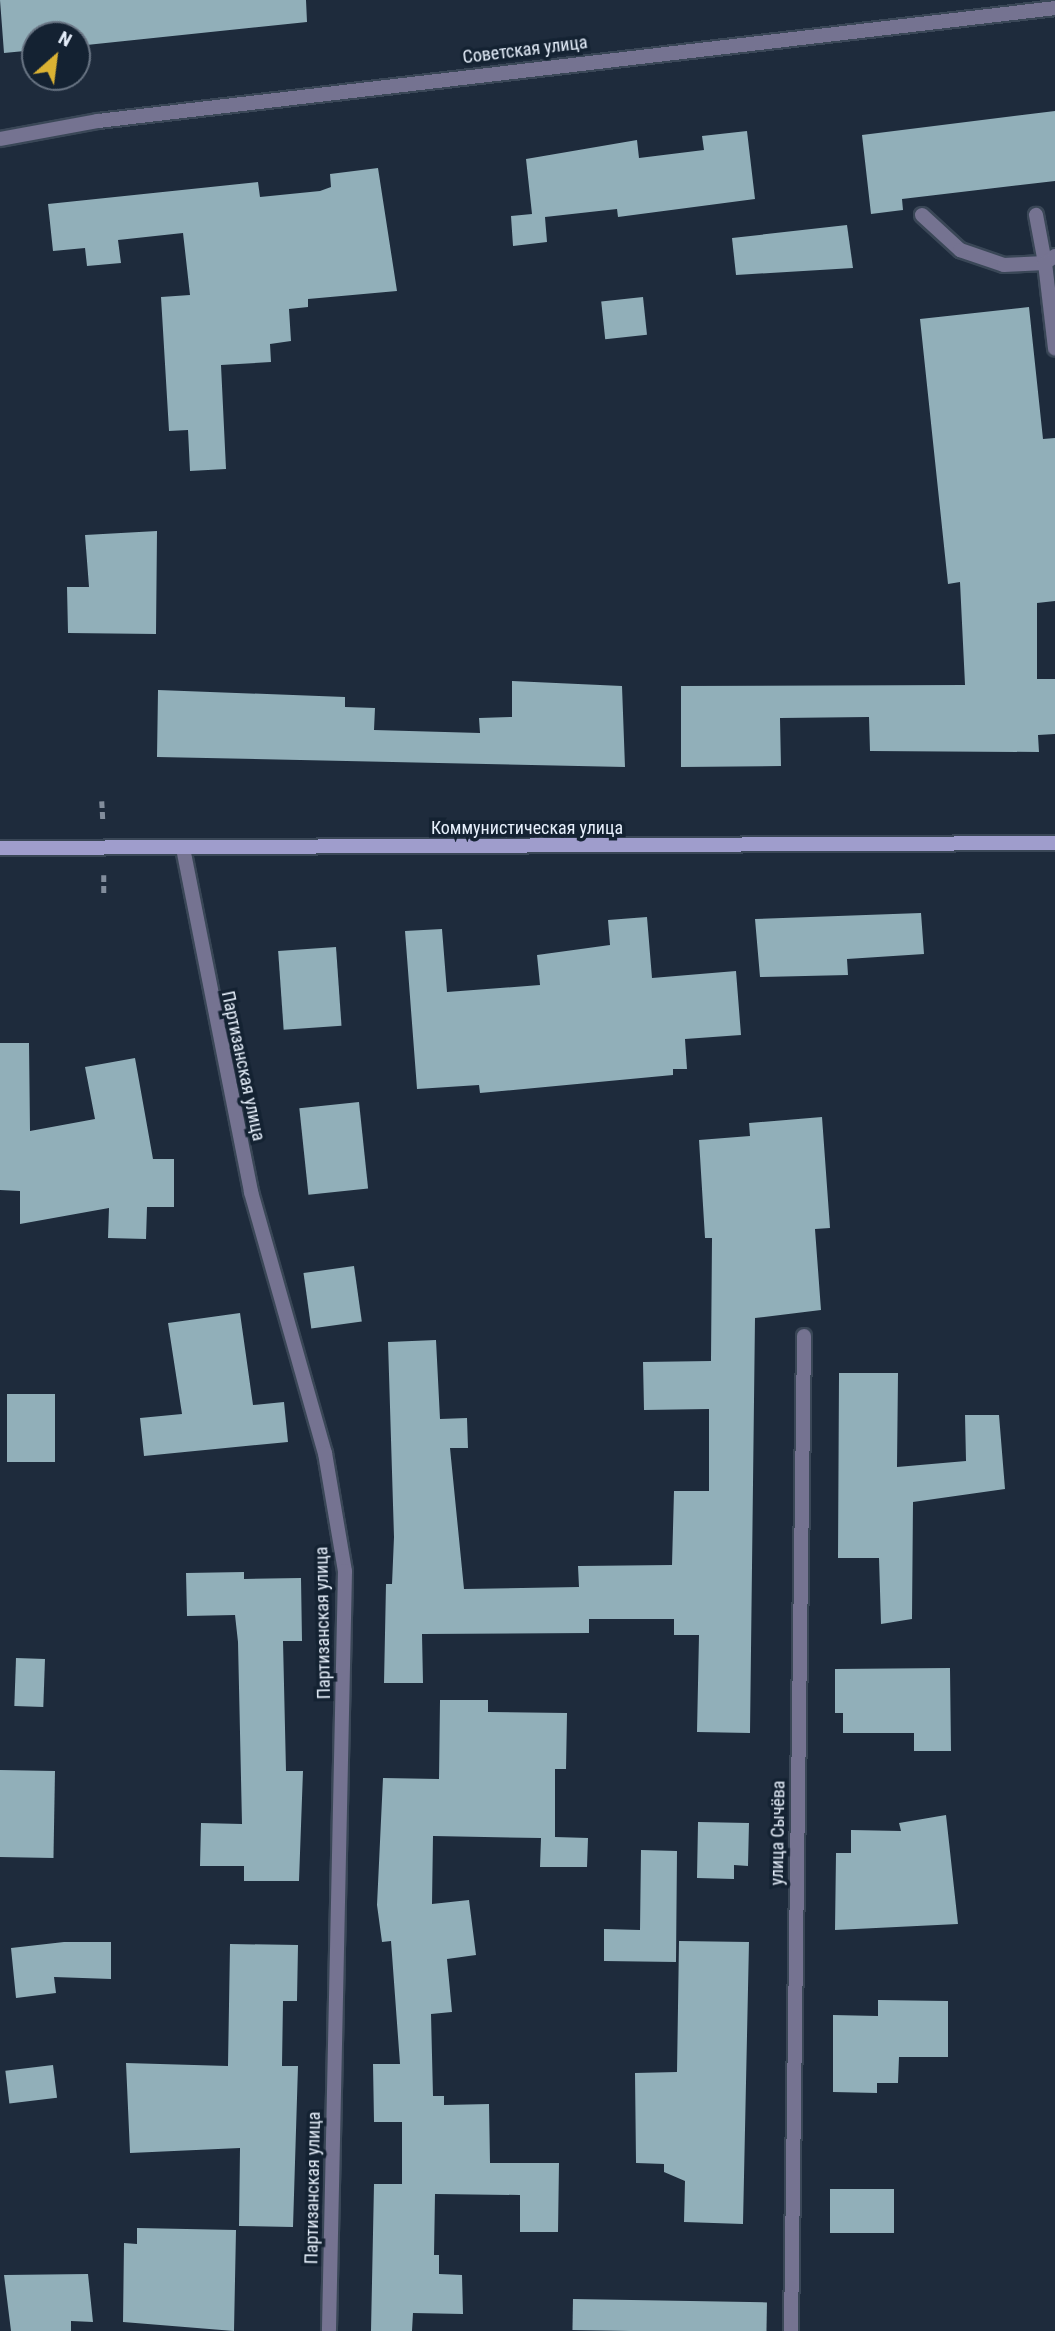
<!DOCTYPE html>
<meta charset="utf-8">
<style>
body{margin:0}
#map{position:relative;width:1055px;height:2331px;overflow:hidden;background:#1e2b3c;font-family:"Roboto Condensed",sans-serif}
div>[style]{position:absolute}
.building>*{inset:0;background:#91afb9;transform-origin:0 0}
.path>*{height:4.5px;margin-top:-2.25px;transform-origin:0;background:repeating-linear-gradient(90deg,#828d9c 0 7px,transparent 0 10.5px)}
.roads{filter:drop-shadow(2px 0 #3a4757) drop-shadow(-2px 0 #3a4757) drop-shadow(0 2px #3a4757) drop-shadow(0 -2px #3a4757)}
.service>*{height:14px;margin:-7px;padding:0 7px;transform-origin:7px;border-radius:7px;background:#757391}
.minor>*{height:14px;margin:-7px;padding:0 7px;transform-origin:7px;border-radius:7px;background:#757391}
.secondary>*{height:14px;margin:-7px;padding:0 7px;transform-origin:7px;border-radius:7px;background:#9f9dcc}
span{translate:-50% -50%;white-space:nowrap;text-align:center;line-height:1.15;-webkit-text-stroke:7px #142232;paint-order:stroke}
.street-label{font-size:18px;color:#e7f0fc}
.north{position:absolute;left:21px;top:21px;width:70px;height:70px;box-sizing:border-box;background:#142232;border:2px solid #687483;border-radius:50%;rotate:28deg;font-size:19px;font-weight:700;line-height:28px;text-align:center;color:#e7f0fc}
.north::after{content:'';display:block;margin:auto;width:24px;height:32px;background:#dbb233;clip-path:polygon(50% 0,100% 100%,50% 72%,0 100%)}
</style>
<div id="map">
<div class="building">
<div style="clip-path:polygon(0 0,306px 0,307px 22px,77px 46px,77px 35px,35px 35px,35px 50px,4px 53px)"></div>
<div style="clip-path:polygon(1055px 111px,1055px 181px,902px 199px,903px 210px,871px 214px,862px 135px)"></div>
<div style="clip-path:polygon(747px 131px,755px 199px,618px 217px,617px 209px,545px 217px,547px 242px,513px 246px,511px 216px,532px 214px,526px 159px,637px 140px,639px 158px,704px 150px,702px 136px)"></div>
<div style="clip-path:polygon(378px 168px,397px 291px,308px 299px,308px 307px,289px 309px,291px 341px,270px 344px,271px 362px,221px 365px,226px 469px,190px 471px,188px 430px,169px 431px,161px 297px,190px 295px,183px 233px,118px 240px,121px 263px,87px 266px,85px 248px,53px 251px,48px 204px,258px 182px,260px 197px,320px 191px,331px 187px,330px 174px)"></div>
<div style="clip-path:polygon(847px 225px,853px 268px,736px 275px,732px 238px)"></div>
<div style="left:643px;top:297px;width:38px;height:42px;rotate:84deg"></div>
<div style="clip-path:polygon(1029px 307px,1043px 439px,1055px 438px,1055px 601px,1037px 603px,1037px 679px,1055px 679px,1055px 734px,1038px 735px,1039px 752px,870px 751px,869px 717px,780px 718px,781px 766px,681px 767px,681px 686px,965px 685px,960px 582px,948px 584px,920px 319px)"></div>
<div style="clip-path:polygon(157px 531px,156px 634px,68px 633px,67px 587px,89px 587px,85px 535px)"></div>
<div style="clip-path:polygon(512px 681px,622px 686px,625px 767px,157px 757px,158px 690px,345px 697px,345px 707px,375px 708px,374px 730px,480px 733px,479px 718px,512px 717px)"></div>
<div style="clip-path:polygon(921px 913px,924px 954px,847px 959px,848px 975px,760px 977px,755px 919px)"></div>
<div style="clip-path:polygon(647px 917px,652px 978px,736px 971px,741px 1035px,685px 1039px,687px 1069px,673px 1069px,673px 1075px,480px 1093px,479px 1085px,417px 1089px,405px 931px,442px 929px,447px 992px,540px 985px,537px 955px,610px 945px,608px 920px)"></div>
<div style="left:336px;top:947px;width:79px;height:58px;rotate:86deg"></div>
<div style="clip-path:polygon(0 1043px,29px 1043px,30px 1131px,95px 1119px,85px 1067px,135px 1058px,153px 1159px,174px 1159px,174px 1207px,147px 1207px,146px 1239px,108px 1238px,109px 1208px,20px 1224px,20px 1191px,0 1190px)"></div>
<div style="left:359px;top:1102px;width:87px;height:60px;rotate:84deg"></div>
<div style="clip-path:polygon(822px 1117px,830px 1228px,815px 1229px,821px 1310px,755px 1318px,750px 1733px,697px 1732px,699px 1635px,674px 1635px,674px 1619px,589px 1619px,589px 1633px,422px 1634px,423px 1683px,384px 1683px,386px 1584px,392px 1584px,394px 1537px,388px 1342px,436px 1340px,440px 1419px,467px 1418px,468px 1448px,450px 1448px,464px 1589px,579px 1587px,578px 1566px,672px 1565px,674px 1491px,709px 1491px,709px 1409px,644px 1410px,643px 1362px,711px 1361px,712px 1238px,705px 1238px,699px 1140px,750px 1136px,749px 1123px)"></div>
<div style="left:354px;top:1266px;width:56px;height:51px;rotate:82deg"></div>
<div style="clip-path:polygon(240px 1313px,253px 1405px,284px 1402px,288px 1442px,144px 1456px,140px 1418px,182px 1414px,168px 1323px)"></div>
<div style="clip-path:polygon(839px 1373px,898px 1373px,897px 1467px,966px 1461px,965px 1415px,999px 1415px,1005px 1489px,913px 1502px,912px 1619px,881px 1624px,879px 1558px,838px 1558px)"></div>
<div style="left:7px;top:1394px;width:48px;height:68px"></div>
<div style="clip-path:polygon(244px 1572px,244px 1579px,301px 1578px,302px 1641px,283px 1641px,286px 1771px,303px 1771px,299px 1881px,244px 1881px,244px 1866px,200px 1866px,201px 1823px,242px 1824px,238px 1642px,235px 1615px,187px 1616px,186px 1573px)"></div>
<div style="left:16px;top:1658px;width:29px;height:48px;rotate:2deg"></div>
<div style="clip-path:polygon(950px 1668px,951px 1751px,914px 1751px,914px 1733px,843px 1733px,843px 1713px,835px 1713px,835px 1669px)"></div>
<div style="clip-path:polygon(440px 1700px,488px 1700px,488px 1712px,567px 1713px,566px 1769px,555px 1769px,555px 1837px,588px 1838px,587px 1867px,540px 1867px,541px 1838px,433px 1836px,432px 1904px,469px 1900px,476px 1955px,447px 1959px,452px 2012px,431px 2014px,433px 2096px,444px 2096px,444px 2105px,489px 2104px,490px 2163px,559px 2163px,558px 2232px,520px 2232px,520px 2195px,435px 2194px,434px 2255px,439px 2255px,439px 2274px,462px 2275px,463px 2314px,413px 2313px,412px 2331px,371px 2331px,374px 2184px,402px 2184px,402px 2122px,374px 2122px,373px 2064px,400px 2064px,391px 1941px,382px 1942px,377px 1905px,383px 1778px,439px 1779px)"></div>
<div style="left:0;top:1770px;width:55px;height:87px;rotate:1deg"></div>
<div style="clip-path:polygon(946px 1815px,958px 1924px,835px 1930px,836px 1853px,851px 1853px,851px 1830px,901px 1831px,899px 1823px)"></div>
<div style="clip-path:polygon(698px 1822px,749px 1823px,748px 1866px,734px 1865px,734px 1879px,697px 1878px)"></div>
<div style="clip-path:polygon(641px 1850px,677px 1851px,676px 1962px,604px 1961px,604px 1929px,640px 1930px)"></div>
<div style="clip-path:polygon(679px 1941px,749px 1942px,743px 2224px,684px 2222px,685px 2181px,664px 2172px,664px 2164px,636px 2163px,635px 2073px,677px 2072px)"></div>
<div style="clip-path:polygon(64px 1942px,111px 1942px,111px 1979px,54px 1977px,56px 1993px,16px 1998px,11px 1948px)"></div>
<div style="clip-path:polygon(230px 1944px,298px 1945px,297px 2001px,283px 2001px,282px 2066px,298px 2066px,293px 2227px,239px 2226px,240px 2148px,130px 2153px,126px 2063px,228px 2066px)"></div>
<div style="clip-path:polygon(878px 2000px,948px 2001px,948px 2057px,899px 2057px,898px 2083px,877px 2083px,877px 2093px,833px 2092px,833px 2015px,878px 2016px)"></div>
<div style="left:53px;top:2065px;width:33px;height:48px;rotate:83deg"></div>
<div style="left:830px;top:2189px;width:64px;height:44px"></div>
<div style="clip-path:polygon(137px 2228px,236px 2230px,234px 2331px,123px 2322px,124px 2243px,137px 2244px)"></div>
<div style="clip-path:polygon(88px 2274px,93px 2322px,71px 2321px,71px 2331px,11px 2331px,4px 2275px)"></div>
<div style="left:573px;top:2299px;width:194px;height:31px;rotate:1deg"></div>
</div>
<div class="path">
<div style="left:102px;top:801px;width:20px;rotate:87deg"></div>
<div style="left:104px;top:875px;width:18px;rotate:90deg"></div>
</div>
<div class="roads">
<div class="service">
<div style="left:922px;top:215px;width:52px;rotate:42.6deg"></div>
<div style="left:960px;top:250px;width:46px;rotate:18.8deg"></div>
<div style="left:1004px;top:265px;width:41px;rotate:-2.8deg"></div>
<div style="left:1045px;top:263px;width:49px;rotate:-100.6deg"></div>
<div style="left:1055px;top:256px;width:12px;rotate:145deg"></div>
<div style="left:1045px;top:263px;width:86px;rotate:83.3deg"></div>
</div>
<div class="minor">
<div style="left:0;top:139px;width:100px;rotate:-10.4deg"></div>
<div style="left:98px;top:121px;width:964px;rotate:-6.73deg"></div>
<div style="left:183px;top:848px;width:351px;rotate:78.8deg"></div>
<div style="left:251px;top:1192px;width:271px;rotate:74.2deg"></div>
<div style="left:325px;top:1453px;width:120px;rotate:80.4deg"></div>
<div style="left:345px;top:1571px;width:760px;rotate:91.21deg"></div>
<div style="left:791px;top:2331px;width:995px;rotate:-89.25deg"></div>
</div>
<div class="secondary">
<div style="left:0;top:848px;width:1055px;rotate:-0.27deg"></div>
</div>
</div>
<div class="street-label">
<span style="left:525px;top:50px;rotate:-7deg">Советская улица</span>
<span style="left:527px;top:828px">Коммунистическая улица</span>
<span style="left:243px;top:1066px;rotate:78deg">Партизанская улица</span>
<span style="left:323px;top:1623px;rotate:-91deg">Партизанская улица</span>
<span style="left:778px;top:1833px;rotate:-89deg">улица Сычёва</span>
<span style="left:313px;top:2188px;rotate:-89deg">Партизанская улица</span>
</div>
<div class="north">N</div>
</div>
